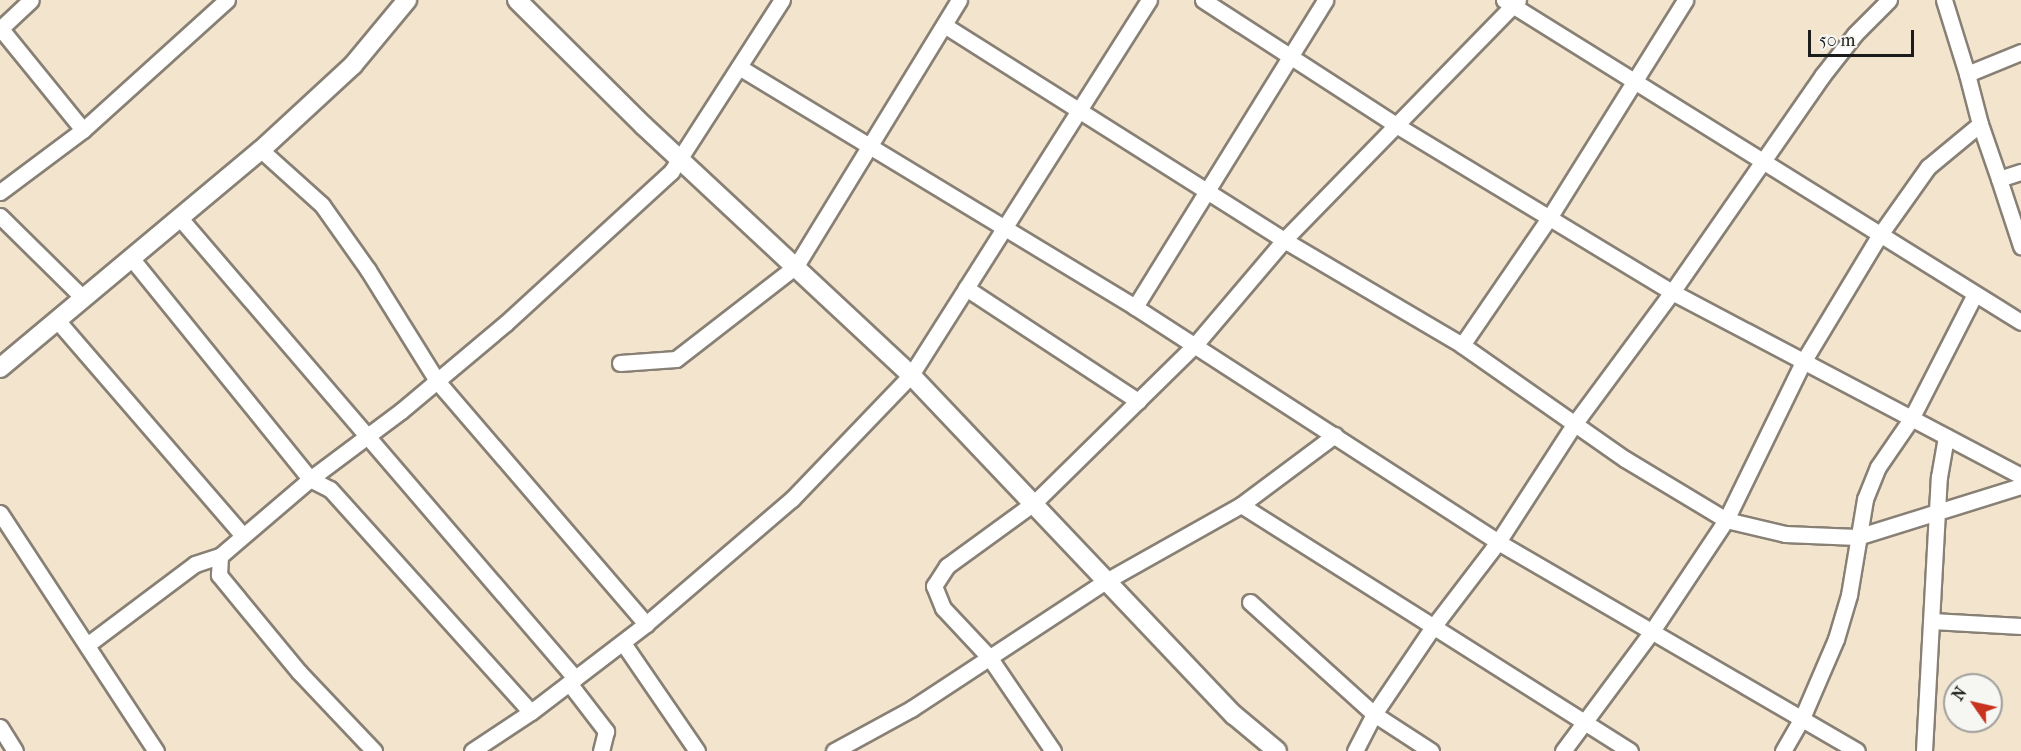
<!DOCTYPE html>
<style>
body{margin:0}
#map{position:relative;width:2021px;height:751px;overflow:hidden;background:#f3e4ce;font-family:"IM FELL French Canon",serif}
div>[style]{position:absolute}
.roads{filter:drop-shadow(2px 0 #888075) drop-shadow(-2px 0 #888075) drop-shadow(0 2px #888075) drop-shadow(0 -2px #888075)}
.minor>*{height:15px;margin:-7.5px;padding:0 7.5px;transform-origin:7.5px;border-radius:7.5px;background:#fff}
.tertiary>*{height:18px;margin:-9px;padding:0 9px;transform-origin:9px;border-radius:9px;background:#fff}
span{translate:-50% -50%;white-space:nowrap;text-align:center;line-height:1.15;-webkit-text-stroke:5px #f6f6f2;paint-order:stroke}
.north{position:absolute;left:1943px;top:673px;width:60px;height:60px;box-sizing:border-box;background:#f6f6f2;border:2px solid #9f9f9c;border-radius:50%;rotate:304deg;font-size:16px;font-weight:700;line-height:24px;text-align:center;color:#1c1c1c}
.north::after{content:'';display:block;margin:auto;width:21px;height:27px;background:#c8321e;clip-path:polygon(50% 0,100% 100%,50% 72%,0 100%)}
.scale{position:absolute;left:1808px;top:30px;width:106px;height:27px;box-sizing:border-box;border:3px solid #1c1c1c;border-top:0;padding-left:8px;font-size:18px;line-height:21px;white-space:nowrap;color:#1c1c1c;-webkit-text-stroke:4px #f6f6f2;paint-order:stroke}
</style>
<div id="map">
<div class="roads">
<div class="minor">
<div style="left:1203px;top:0;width:230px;rotate:32.9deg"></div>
<div style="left:1396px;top:125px;width:323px;rotate:31.2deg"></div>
<div style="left:1672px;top:292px;width:395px;rotate:27.8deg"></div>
<div style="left:1504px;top:0;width:609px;rotate:31.92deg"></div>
<div style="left:1944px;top:0;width:77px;rotate:72.7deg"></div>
<div style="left:944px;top:25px;width:402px;rotate:32.3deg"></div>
<div style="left:1284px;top:240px;width:207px;rotate:30.5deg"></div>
<div style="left:1462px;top:345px;width:199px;rotate:35deg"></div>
<div style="left:1625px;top:459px;width:118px;rotate:31.1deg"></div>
<div style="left:1726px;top:520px;width:61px;rotate:13.3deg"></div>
<div style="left:1785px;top:534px;width:72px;rotate:2.4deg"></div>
<div style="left:1857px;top:537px;width:172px;rotate:-17.3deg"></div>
<div style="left:0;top:29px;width:42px;rotate:-43.1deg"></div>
<div style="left:1px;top:29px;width:130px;rotate:50.9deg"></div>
<div style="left:739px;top:67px;width:463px;rotate:31.2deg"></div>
<div style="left:1135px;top:307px;width:432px;rotate:32.9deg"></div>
<div style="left:1498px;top:542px;width:415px;rotate:30.2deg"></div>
<div style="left:1980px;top:124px;width:58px;rotate:70.9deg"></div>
<div style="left:1999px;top:179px;width:23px;rotate:-18deg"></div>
<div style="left:261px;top:150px;width:82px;rotate:42deg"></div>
<div style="left:322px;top:205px;width:80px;rotate:54.7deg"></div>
<div style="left:368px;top:270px;width:131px;rotate:58.1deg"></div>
<div style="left:437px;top:381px;width:321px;rotate:49.3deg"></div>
<div style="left:1999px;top:179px;width:71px;rotate:71.8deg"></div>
<div style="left:0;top:192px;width:104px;rotate:-36.8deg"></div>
<div style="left:83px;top:130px;width:194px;rotate:-42.1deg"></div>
<div style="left:0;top:216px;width:115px;rotate:44.6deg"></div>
<div style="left:179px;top:217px;width:608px;rotate:49.34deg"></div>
<div style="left:132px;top:259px;width:283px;rotate:51deg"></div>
<div style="left:310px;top:479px;width:22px;rotate:27deg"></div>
<div style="left:330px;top:489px;width:300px;rotate:48deg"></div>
<div style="left:966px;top:288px;width:206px;rotate:33.3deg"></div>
<div style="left:1135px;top:307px;width:361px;rotate:-58.2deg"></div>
<div style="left:56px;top:319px;width:286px;rotate:49.2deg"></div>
<div style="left:1462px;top:345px;width:154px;rotate:-55.6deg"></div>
<div style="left:1549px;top:218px;width:257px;rotate:-58deg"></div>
<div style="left:620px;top:363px;width:56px;rotate:-4.1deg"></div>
<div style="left:676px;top:359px;width:152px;rotate:-37.8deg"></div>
<div style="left:796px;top:266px;width:312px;rotate:-58.5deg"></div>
<div style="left:1241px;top:505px;width:460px;rotate:32.3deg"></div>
<div style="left:0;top:513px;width:285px;rotate:56.8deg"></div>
<div style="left:1250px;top:602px;width:167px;rotate:42.1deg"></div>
<div style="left:1374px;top:714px;width:68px;rotate:33deg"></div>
<div style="left:1932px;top:621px;width:89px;rotate:3.2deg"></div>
<div style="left:623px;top:643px;width:131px;rotate:55.6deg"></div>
<div style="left:87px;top:645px;width:135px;rotate:-36.9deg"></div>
<div style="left:195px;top:564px;width:26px;rotate:-18deg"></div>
<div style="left:569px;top:683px;width:61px;rotate:52.4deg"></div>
<div style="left:606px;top:731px;width:21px;rotate:104deg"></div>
<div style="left:0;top:727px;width:28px;rotate:58deg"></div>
<div style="left:374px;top:751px;width:109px;rotate:-133.5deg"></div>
<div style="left:299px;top:672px;width:126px;rotate:-129.5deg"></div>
<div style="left:219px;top:575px;width:19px;rotate:-87deg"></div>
<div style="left:220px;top:556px;width:118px;rotate:-40.5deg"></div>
<div style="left:310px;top:479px;width:114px;rotate:-36.8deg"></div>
<div style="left:401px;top:411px;width:137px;rotate:-40deg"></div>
<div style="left:506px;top:323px;width:224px;rotate:-42.5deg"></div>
<div style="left:671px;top:172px;width:205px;rotate:-57.2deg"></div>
<div style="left:472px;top:751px;width:71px;rotate:-33.5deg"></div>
<div style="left:531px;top:712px;width:145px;rotate:-37.4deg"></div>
<div style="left:646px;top:624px;width:192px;rotate:-40.6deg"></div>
<div style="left:792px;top:499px;width:172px;rotate:-46.2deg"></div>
<div style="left:911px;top:375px;width:444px;rotate:-57.6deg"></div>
<div style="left:834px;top:751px;width:88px;rotate:-28.6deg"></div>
<div style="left:911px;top:709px;width:233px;rotate:-33.3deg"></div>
<div style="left:1106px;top:581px;width:155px;rotate:-29.4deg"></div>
<div style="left:1241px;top:505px;width:117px;rotate:-36.7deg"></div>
<div style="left:1053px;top:751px;width:114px;rotate:-124.2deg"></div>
<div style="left:989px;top:657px;width:67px;rotate:-133.2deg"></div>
<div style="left:943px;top:608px;width:24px;rotate:-112deg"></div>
<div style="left:934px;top:586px;width:24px;rotate:-57deg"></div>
<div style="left:947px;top:566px;width:109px;rotate:-36deg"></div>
<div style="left:1035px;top:502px;width:224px;rotate:-44.5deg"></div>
<div style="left:1195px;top:345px;width:138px;rotate:-49.7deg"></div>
<div style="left:1284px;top:240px;width:335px;rotate:-45.7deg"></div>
<div style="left:1355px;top:751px;width:42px;rotate:-62.8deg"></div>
<div style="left:1374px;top:714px;width:105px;rotate:-55.9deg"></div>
<div style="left:1433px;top:627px;width:107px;rotate:-52.6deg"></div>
<div style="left:1498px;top:542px;width:142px;rotate:-57.1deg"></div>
<div style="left:1575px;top:423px;width:163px;rotate:-53.5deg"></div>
<div style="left:1672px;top:292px;width:263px;rotate:-55.2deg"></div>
<div style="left:1822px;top:76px;width:53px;rotate:-51.8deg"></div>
<div style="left:1855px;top:34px;width:48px;rotate:-45deg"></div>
<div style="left:1563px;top:751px;width:149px;rotate:-53.4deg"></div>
<div style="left:1652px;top:631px;width:133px;rotate:-56.3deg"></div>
<div style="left:1726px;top:520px;width:176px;rotate:-64deg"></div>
<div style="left:1803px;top:362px;width:147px;rotate:-58.9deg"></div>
<div style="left:1879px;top:236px;width:85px;rotate:-54.6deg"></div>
<div style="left:1928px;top:167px;width:67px;rotate:-39.6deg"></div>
<div style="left:1980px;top:124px;width:52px;rotate:-104.6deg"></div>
<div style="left:1967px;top:74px;width:58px;rotate:-22.2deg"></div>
<div style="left:1783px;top:751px;width:38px;rotate:-60deg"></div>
<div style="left:1802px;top:718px;width:86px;rotate:-66.7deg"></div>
<div style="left:1836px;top:639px;width:46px;rotate:-73.5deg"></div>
<div style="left:1849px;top:595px;width:97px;rotate:-80.5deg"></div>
<div style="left:1865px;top:499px;width:35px;rotate:-68deg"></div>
<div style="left:1878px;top:467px;width:58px;rotate:-55.5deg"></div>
<div style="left:1911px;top:419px;width:140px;rotate:-62.9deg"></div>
<div style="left:1924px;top:751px;width:274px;rotate:-86.9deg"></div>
<div style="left:1939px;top:477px;width:41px;rotate:-80.1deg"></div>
</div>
<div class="tertiary">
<div style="left:517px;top:0;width:179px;rotate:44.8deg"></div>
<div style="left:644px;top:126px;width:365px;rotate:43deg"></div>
<div style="left:911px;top:375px;width:469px;rotate:46.5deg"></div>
<div style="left:1234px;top:715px;width:56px;rotate:39.9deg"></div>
<div style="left:0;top:368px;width:340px;rotate:-39.9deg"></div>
<div style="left:261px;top:150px;width:125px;rotate:-42.7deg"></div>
<div style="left:353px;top:65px;width:85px;rotate:-50.3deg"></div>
</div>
</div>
<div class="north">N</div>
<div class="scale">50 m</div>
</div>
